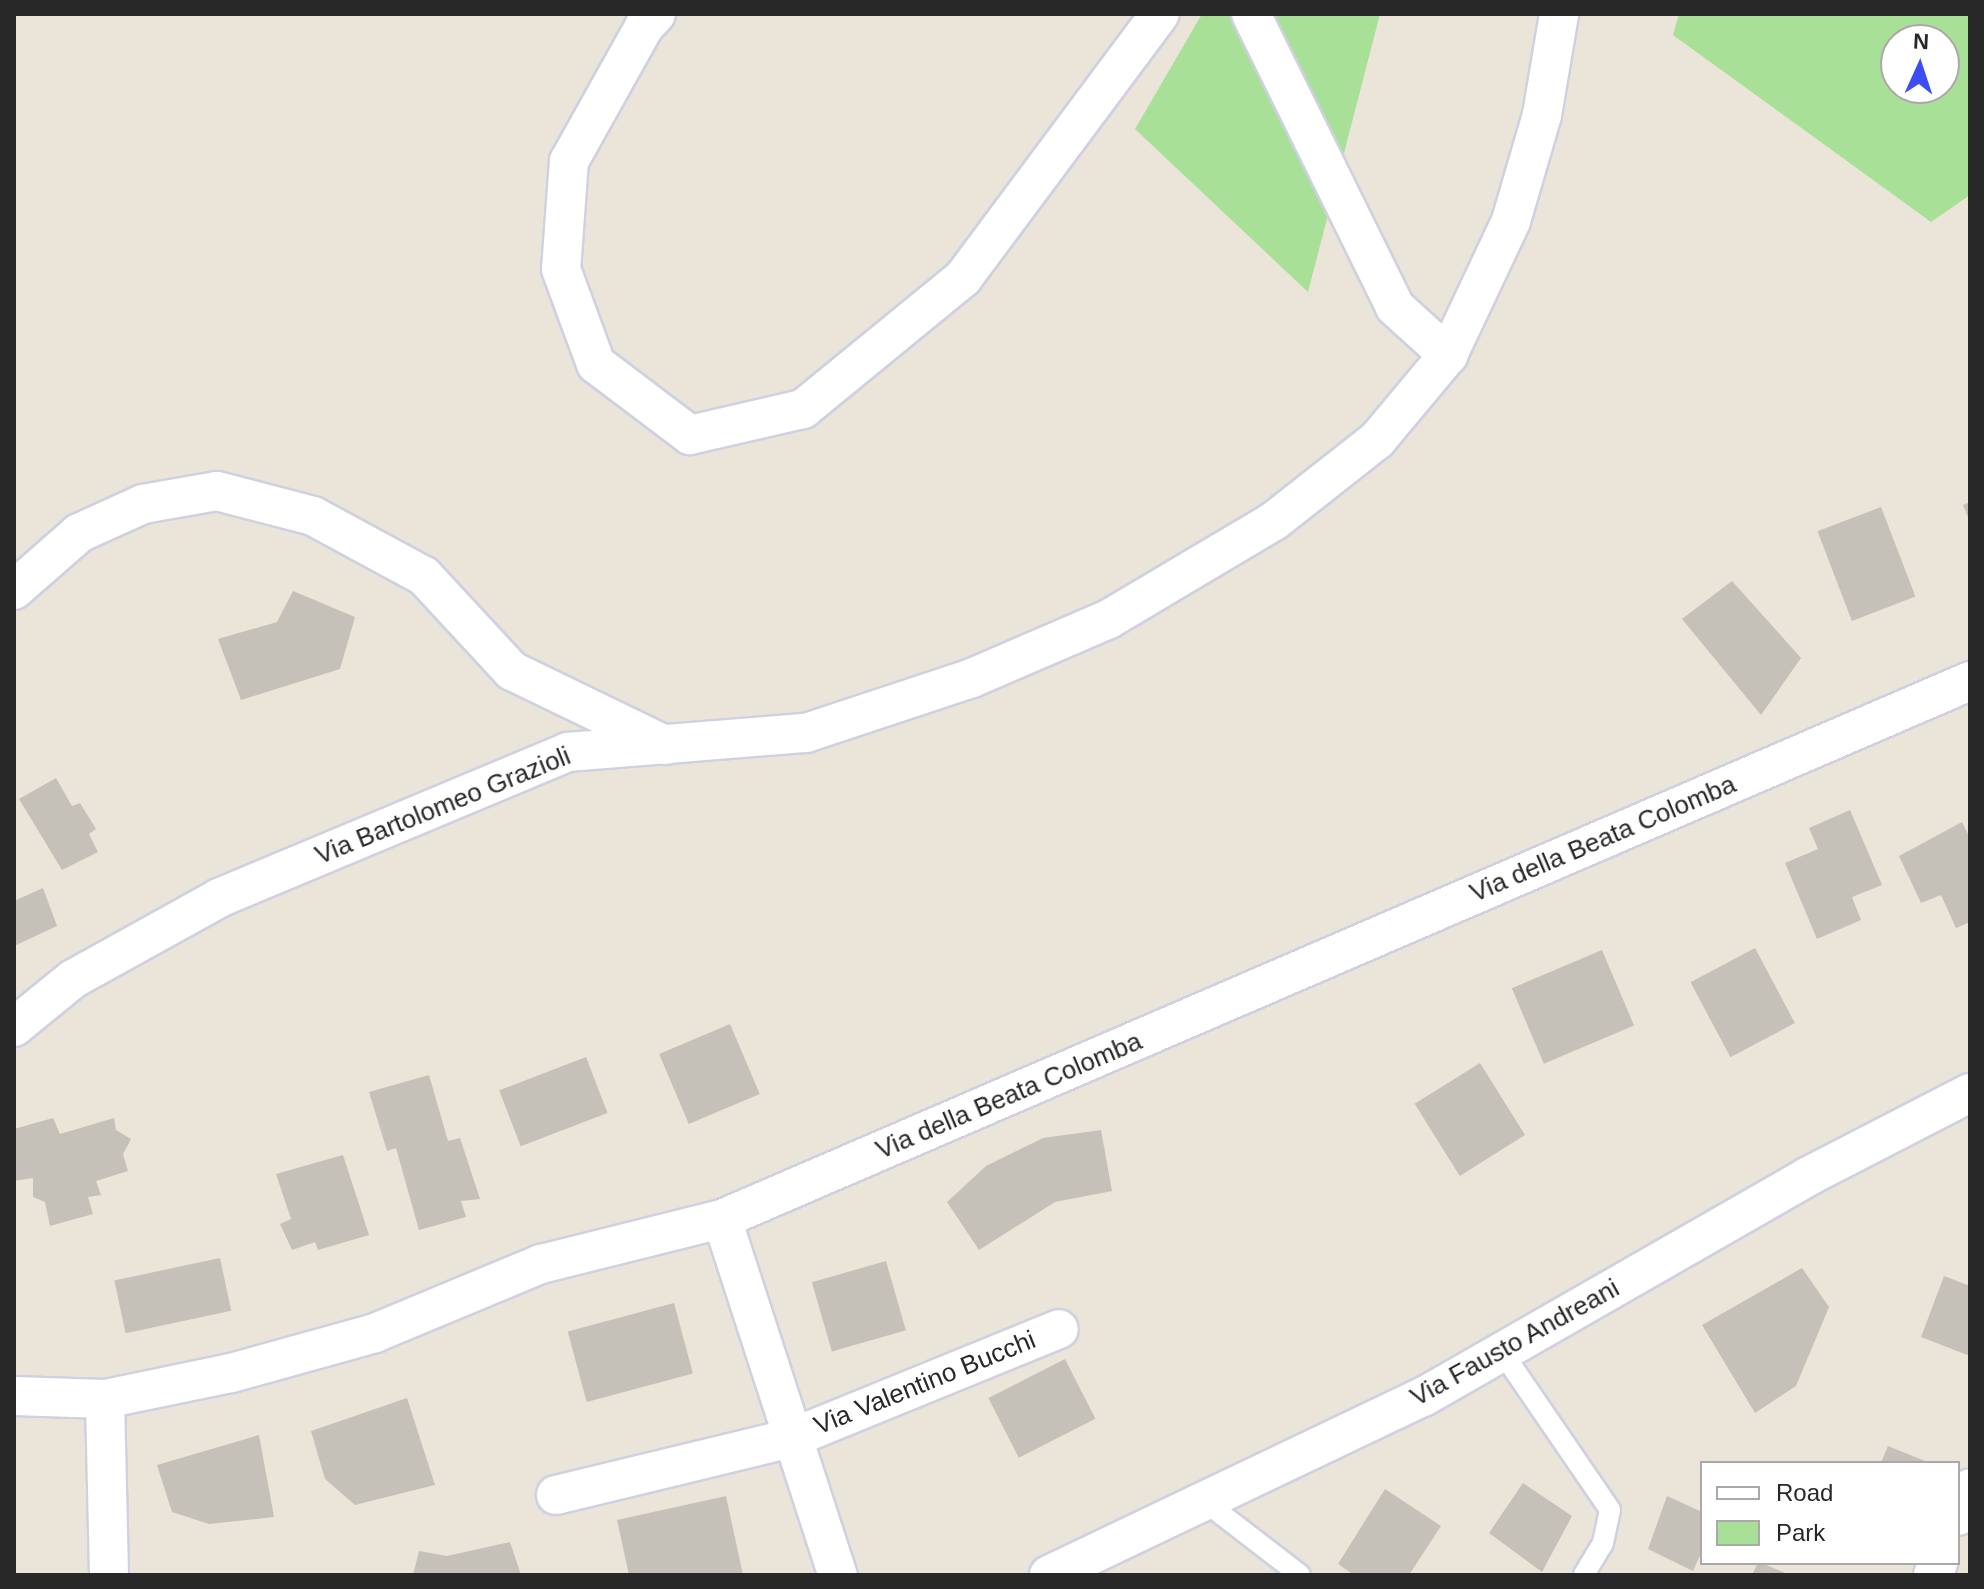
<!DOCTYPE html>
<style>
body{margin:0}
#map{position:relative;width:1984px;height:1589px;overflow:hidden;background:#eae4d9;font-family:Helvetica,sans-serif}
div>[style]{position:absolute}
.green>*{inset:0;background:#a8e097}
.building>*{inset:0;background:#c5c1b9;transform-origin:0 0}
.roads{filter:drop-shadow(2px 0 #cfd0e1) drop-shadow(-2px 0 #cfd0e1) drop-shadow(0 2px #cfd0e1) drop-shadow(0 -2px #cfd0e1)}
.lane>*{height:20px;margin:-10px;padding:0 10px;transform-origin:10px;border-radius:10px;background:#fff}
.street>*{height:38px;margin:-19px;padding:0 19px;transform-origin:19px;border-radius:19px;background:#fff}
span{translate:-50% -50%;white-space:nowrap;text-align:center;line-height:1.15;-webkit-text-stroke:6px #fff;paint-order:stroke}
.street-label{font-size:26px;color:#282828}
.frame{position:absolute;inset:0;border:16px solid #282828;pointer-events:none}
.legend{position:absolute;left:1700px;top:1461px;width:260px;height:104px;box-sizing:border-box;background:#fff;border:2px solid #a9a9a9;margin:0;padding:10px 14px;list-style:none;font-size:24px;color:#282828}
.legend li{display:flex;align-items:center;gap:16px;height:40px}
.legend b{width:40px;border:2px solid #a9a9a9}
.north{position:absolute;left:1880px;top:24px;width:80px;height:80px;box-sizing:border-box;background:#fff;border:2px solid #a9a9a9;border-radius:50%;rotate:3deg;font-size:22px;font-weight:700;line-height:32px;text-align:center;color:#282828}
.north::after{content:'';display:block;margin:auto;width:28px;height:36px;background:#3c4df4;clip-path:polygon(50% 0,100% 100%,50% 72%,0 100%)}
</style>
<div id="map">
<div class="green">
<div style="clip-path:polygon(1202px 14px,1380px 14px,1308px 292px,1135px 129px)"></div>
<div style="clip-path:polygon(evenodd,1679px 14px,1970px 14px,1970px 195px,1931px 222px,1673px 35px,1679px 14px,1896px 40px,1944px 40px,1944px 88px,1896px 88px,1896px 40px)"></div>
</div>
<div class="building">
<div style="clip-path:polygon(1970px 502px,1970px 522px,1963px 505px)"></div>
<div style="left:1881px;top:507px;width:96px;height:68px;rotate:69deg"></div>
<div style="clip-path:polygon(1732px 581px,1801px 658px,1761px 715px,1682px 619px)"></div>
<div style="clip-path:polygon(293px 591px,355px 617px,340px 669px,241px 700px,218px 639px,277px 622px)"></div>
<div style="clip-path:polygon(56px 778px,72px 806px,80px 803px,96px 829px,89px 834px,98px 852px,62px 870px,19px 799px)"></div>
<div style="clip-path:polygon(1850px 810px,1882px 885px,1852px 897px,1861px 920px,1817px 939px,1785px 863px,1818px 849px,1809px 828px)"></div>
<div style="clip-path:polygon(1962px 822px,1970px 838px,1970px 922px,1956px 928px,1941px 895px,1921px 903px,1899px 856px)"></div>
<div style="clip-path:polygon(43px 888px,57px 926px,14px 946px,14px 901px)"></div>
<div style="left:1755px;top:948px;width:85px;height:73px;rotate:62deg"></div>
<div style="left:1602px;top:950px;width:82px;height:98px;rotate:67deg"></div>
<div style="left:730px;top:1024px;width:76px;height:77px;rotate:67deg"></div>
<div style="left:586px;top:1057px;width:60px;height:93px;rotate:69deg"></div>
<div style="left:1480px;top:1063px;width:85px;height:77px;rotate:58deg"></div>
<div style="clip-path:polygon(429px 1075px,448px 1141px,460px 1138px,480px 1199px,461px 1201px,466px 1217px,419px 1230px,396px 1148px,387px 1151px,369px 1092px)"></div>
<div style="clip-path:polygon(53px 1118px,60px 1134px,114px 1118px,116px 1130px,131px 1139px,123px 1154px,128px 1171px,96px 1181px,101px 1195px,88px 1197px,93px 1214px,50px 1226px,45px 1202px,33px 1197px,33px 1178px,14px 1181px,14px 1129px)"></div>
<div style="clip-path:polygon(1101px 1130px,1112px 1191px,1055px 1202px,979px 1250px,947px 1202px,986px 1166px,1043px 1138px)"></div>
<div style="clip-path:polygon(343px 1155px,369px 1235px,318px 1250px,315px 1242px,292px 1250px,280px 1224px,291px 1219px,276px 1174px)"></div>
<div style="left:220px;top:1258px;width:54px;height:108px;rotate:78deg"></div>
<div style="left:886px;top:1261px;width:72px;height:77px;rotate:74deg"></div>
<div style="clip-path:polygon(1802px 1268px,1829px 1307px,1796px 1386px,1755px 1413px,1702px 1325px)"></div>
<div style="clip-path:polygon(1944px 1276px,1970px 1286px,1970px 1356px,1921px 1337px)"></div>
<div style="left:674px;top:1303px;width:73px;height:110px;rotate:75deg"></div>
<div style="left:1065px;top:1359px;width:67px;height:86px;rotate:63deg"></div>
<div style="clip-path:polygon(407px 1398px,435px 1485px,355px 1505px,325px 1479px,311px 1431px)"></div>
<div style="clip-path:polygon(259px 1435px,274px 1517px,209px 1524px,172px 1512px,157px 1465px)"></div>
<div style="clip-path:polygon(1888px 1446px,1930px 1463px,1881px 1463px)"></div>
<div style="clip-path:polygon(1523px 1483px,1572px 1516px,1542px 1572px,1489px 1533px)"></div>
<div style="clip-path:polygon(1385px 1489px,1441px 1526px,1409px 1575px,1354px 1575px,1338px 1564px)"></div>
<div style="clip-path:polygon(726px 1496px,743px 1575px,629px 1575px,617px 1520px)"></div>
<div style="clip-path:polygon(1667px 1496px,1702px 1512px,1702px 1551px,1693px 1571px,1648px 1549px)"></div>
<div style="clip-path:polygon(510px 1542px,521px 1575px,413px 1575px,419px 1551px,447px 1556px)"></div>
<div style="clip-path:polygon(1758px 1563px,1761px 1563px,1790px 1575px,1752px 1575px)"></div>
</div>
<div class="roads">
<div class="lane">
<div style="left:1502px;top:1352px;width:191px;rotate:55.6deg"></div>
<div style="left:1610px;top:1510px;width:34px;rotate:102deg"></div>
<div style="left:1603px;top:1543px;width:37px;rotate:121deg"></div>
<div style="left:1204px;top:1501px;width:121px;rotate:37.6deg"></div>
</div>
<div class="street">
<div style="left:656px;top:14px;width:18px;rotate:133deg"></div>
<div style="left:644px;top:27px;width:154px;rotate:119.2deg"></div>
<div style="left:569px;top:161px;width:108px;rotate:94.2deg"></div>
<div style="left:561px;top:269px;width:101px;rotate:69.8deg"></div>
<div style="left:596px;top:364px;width:118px;rotate:37.1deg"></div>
<div style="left:690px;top:435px;width:116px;rotate:-13deg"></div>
<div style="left:803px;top:409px;width:207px;rotate:-39.3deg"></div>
<div style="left:963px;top:278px;width:329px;rotate:-53.3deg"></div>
<div style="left:1251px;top:14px;width:326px;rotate:63.8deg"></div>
<div style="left:1395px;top:307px;width:72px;rotate:42.2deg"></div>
<div style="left:14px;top:590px;width:86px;rotate:-41.2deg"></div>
<div style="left:79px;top:533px;width:70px;rotate:-24.4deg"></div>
<div style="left:143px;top:504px;width:75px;rotate:-10deg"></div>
<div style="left:217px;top:491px;width:99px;rotate:14.6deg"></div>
<div style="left:313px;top:516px;width:126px;rotate:28.4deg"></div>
<div style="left:424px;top:576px;width:129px;rotate:47.2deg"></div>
<div style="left:512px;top:671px;width:170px;rotate:25.8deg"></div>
<div style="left:14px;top:1027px;width:76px;rotate:-39.1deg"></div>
<div style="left:73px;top:979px;width:167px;rotate:-29deg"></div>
<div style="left:219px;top:898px;width:378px;rotate:-22.7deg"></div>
<div style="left:568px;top:752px;width:239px;rotate:-4.6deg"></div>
<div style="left:806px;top:733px;width:175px;rotate:-18.3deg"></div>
<div style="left:972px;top:678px;width:149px;rotate:-23.3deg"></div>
<div style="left:1109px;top:619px;width:192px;rotate:-30.7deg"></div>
<div style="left:1274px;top:521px;width:131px;rotate:-38.2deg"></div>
<div style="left:1377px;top:440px;width:111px;rotate:-50.1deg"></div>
<div style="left:1448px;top:355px;width:148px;rotate:-64.8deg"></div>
<div style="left:1511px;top:221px;width:110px;rotate:-73.7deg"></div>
<div style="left:1542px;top:115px;width:102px;rotate:-80.4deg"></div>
<div style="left:722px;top:1219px;width:374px;rotate:72deg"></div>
<div style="left:14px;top:1396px;width:91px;rotate:1.9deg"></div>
<div style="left:105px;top:1399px;width:129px;rotate:-11.7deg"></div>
<div style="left:231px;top:1373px;width:149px;rotate:-15.5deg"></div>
<div style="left:375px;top:1333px;width:180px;rotate:-22.6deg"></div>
<div style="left:541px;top:1264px;width:187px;rotate:-14deg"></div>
<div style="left:722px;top:1219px;width:1359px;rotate:-23.32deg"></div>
<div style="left:105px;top:1399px;width:176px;rotate:88.7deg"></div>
<div style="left:556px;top:1495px;width:243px;rotate:-13.6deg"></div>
<div style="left:792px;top:1438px;width:288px;rotate:-22.2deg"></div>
<div style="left:1958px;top:1516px;width:30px;rotate:-67deg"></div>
<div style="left:1049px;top:1575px;width:414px;rotate:-25.5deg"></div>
<div style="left:1423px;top:1397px;width:443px;rotate:-29.8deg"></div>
<div style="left:1807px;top:1177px;width:183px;rotate:-27.3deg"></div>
<div style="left:1933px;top:1575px;width:13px;rotate:-67deg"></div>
</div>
</div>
<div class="street-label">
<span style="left:443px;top:806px;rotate:-22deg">Via Bartolomeo Grazioli</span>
<span style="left:1603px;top:839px;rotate:-23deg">Via della Beata Colomba</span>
<span style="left:1009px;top:1096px;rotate:-23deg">Via della Beata Colomba</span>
<span style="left:1515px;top:1343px;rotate:-29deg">Via Fausto Andreani</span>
<span style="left:925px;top:1383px;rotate:-22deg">Via Valentino Bucchi</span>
</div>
<div class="frame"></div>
<ul class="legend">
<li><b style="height:10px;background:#fff"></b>Road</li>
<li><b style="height:22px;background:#a8e097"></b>Park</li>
</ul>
<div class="north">N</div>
</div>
